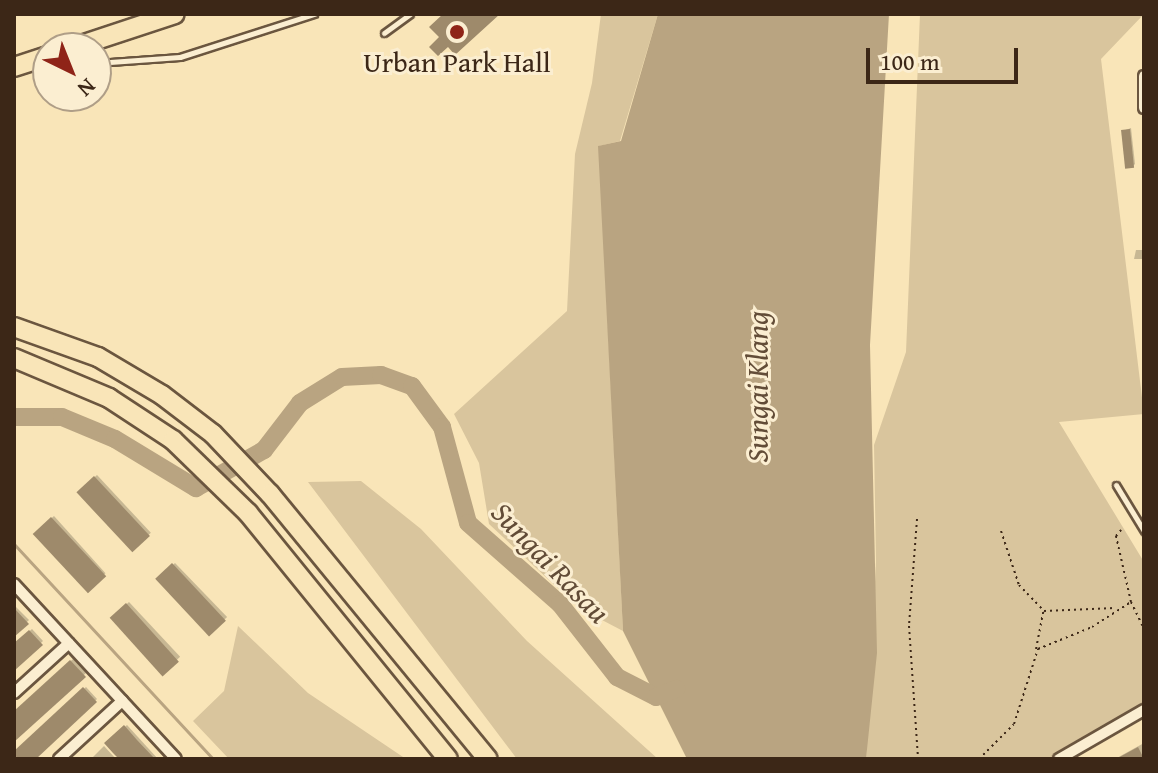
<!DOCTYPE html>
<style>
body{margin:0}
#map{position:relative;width:1158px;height:773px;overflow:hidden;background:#f9e5b8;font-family:"Gentium Book Plus",serif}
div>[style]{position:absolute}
.green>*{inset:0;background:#d9c59d}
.water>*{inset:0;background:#b9a481}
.shadow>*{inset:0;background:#0003;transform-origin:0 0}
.stream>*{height:3px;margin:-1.5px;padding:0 1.5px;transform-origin:1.5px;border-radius:1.5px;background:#b9a481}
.river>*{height:18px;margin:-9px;padding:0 9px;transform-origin:9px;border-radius:9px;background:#b9a481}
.building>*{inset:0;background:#9e8a6b;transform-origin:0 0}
.path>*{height:2px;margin-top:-1px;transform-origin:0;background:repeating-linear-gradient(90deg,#3c2717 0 2px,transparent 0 6px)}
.roads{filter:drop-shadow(2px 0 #6b563f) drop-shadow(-2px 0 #6b563f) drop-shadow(0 2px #6b563f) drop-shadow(0 -2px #6b563f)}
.service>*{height:5px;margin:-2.5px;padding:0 2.5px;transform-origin:2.5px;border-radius:2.5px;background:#fbeed1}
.minor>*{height:10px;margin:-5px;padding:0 5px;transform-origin:5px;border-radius:5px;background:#fbeed1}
.motorway>*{height:18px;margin:-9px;padding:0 9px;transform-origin:9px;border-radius:9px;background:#f9e5b8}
.dots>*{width:22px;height:22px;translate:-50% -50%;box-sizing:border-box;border:4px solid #fbeed1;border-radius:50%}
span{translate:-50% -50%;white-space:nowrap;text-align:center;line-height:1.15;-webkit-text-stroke:6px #fbeed1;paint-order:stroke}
.poi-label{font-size:28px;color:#3c2717}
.water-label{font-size:30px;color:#624c37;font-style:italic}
.frame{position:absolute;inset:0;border:16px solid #3c2717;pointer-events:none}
.north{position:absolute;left:32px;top:32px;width:80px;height:80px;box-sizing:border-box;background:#fbeed1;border:2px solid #af9e87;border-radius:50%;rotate:137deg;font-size:22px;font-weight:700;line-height:32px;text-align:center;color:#3c2717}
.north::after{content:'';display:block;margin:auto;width:28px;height:36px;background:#8f2418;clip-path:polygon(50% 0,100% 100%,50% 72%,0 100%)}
.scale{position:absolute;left:866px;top:48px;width:152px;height:36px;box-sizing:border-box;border:4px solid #3c2717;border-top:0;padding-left:10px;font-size:24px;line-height:28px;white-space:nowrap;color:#3c2717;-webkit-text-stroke:6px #fbeed1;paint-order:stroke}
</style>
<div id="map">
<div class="green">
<div style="clip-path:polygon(601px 14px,658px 14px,620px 141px,599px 146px,623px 631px,579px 608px,489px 524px,479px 463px,454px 414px,567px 311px,575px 154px,592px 83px)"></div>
<div style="clip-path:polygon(920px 14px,1144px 14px,1101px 59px,1144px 414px,1059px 422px,1144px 562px,1144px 711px,1063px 759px,866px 759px,876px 562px,874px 445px,906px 352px)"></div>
<div style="clip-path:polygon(361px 481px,421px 529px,527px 641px,658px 759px,517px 759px,308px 482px)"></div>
<div style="clip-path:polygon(238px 626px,308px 693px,406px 759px,229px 759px,193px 721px,224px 691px)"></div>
</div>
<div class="water">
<div style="clip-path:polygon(658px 14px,889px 14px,870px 345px,877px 653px,866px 759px,687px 759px,623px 631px,598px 146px,621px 141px)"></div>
</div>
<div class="shadow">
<div style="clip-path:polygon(1131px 128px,1135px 164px,1133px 166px,1123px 131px)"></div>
<div style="clip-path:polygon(1136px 250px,1144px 250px,1144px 259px,1134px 259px)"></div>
<div style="left:97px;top:475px;width:79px;height:25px;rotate:47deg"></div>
<div style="left:54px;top:516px;width:77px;height:26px;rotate:48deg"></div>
<div style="left:175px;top:563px;width:75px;height:23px;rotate:46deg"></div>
<div style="left:129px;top:602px;width:75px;height:23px;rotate:47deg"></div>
<div style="clip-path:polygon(14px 605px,29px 620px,14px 634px)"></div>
<div style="clip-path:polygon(32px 629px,43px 641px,14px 668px,14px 645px)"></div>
<div style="clip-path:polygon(73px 659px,86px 673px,14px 740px,14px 713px)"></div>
<div style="clip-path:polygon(86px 687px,97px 699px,33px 759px,19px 759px,14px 754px)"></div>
<div style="clip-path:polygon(127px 725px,158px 759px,122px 759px,107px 743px)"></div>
<div style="clip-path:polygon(1144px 743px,1144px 759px,1115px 759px)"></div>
<div style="clip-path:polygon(104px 746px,116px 759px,91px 759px)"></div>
</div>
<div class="stream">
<div style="left:14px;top:424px;width:6px;rotate:-45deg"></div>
<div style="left:14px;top:544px;width:293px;rotate:47.2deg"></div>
</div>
<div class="river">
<div style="left:14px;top:417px;width:48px"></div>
<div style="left:62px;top:417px;width:57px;rotate:22.5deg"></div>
<div style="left:115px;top:439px;width:95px;rotate:31.2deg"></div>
<div style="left:196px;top:488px;width:78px;rotate:-29.2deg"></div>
<div style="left:264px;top:450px;width:59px;rotate:-52.5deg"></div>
<div style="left:300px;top:403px;width:49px;rotate:-31.8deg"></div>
<div style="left:342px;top:377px;width:39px;rotate:-3deg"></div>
<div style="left:381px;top:375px;width:33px;rotate:20deg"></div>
<div style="left:412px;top:386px;width:51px;rotate:53.8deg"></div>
<div style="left:442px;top:427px;width:99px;rotate:74.8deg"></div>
<div style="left:468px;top:523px;width:123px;rotate:41.4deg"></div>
<div style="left:560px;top:604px;width:93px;rotate:52deg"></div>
<div style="left:617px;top:677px;width:44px;rotate:27.1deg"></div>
<div style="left:656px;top:697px;width:22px;rotate:-22deg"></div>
</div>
<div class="building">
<div style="clip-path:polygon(443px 14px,500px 14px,455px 55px,448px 47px,438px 56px,429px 47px,439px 37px,429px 27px)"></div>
<div style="left:1130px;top:129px;width:39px;height:9px;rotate:84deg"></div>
<div style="left:94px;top:476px;width:82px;height:24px;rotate:47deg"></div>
<div style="left:51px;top:517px;width:81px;height:25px;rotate:47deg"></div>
<div style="left:172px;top:563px;width:79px;height:23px;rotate:47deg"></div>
<div style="left:126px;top:603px;width:79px;height:22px;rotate:48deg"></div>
<div style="clip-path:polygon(14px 608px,29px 624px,14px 637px)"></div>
<div style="clip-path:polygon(29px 630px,43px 645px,14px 671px,14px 643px)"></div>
<div style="clip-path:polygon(70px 660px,86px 677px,14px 742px,14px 711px)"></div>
<div style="clip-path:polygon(83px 687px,97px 702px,36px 759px,17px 759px,14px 751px)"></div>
<div style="clip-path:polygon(124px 725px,137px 740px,155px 759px,119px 759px,113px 753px,104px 743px)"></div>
<div style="clip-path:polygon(1138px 747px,1144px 759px,1116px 759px)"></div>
</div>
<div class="path">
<div style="left:917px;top:519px;width:107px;rotate:94.3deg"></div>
<div style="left:909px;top:626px;width:133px;rotate:86.1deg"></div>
<div style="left:1001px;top:531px;width:57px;rotate:71.6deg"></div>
<div style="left:1019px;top:585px;width:36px;rotate:46deg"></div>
<div style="left:1044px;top:611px;width:71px;rotate:-2.4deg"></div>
<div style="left:1131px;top:602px;width:30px;rotate:64deg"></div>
<div style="left:1036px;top:649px;width:38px;rotate:-79deg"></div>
<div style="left:979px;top:759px;width:49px;rotate:-45deg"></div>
<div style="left:1014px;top:724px;width:79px;rotate:-72.3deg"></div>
<div style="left:1038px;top:649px;width:58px;rotate:-22.2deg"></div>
<div style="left:1092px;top:627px;width:46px;rotate:-32.7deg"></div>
<div style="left:1131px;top:602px;width:68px;rotate:-102.8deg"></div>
<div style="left:1116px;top:536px;width:8px;rotate:-50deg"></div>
</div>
<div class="roads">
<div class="service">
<div style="left:384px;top:33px;width:32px;rotate:-36deg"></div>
<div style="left:96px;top:63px;width:84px;rotate:-4.1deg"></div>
<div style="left:180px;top:57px;width:141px;rotate:-17.8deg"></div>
<div style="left:1116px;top:485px;width:54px;rotate:58.7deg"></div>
</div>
<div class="minor">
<div style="left:1144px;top:76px;width:32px;rotate:90deg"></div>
<div style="left:14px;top:584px;width:238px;rotate:47.2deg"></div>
<div style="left:14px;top:693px;width:74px;rotate:-42.3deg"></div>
<div style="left:59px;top:759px;width:86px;rotate:-42.6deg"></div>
<div style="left:1059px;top:759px;width:98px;rotate:-30deg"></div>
</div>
<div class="motorway">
<div style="left:72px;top:48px;width:108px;rotate:-18.3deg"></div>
<div style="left:14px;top:67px;width:36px;rotate:-18deg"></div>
<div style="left:14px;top:327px;width:89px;rotate:19.7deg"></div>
<div style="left:98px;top:357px;width:74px;rotate:30.7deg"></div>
<div style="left:162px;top:395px;width:64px;rotate:37.4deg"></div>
<div style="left:213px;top:434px;width:83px;rotate:46.5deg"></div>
<div style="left:270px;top:494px;width:343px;rotate:50.6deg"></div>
<div style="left:14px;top:358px;width:103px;rotate:22.8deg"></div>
<div style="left:109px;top:398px;width:77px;rotate:33.3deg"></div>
<div style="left:173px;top:440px;width:105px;rotate:44.2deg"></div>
<div style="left:248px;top:513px;width:317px;rotate:50.9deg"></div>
</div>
</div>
<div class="dots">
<div style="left:457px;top:32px;background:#8f2418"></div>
</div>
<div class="poi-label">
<span style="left:457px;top:62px">Urban Park Hall</span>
</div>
<div class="water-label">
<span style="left:757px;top:387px;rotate:-90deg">Sungai Klang</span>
<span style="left:551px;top:562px;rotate:46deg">Sungai Rasau</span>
</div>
<div class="frame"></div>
<div class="north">N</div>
<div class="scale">100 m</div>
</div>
